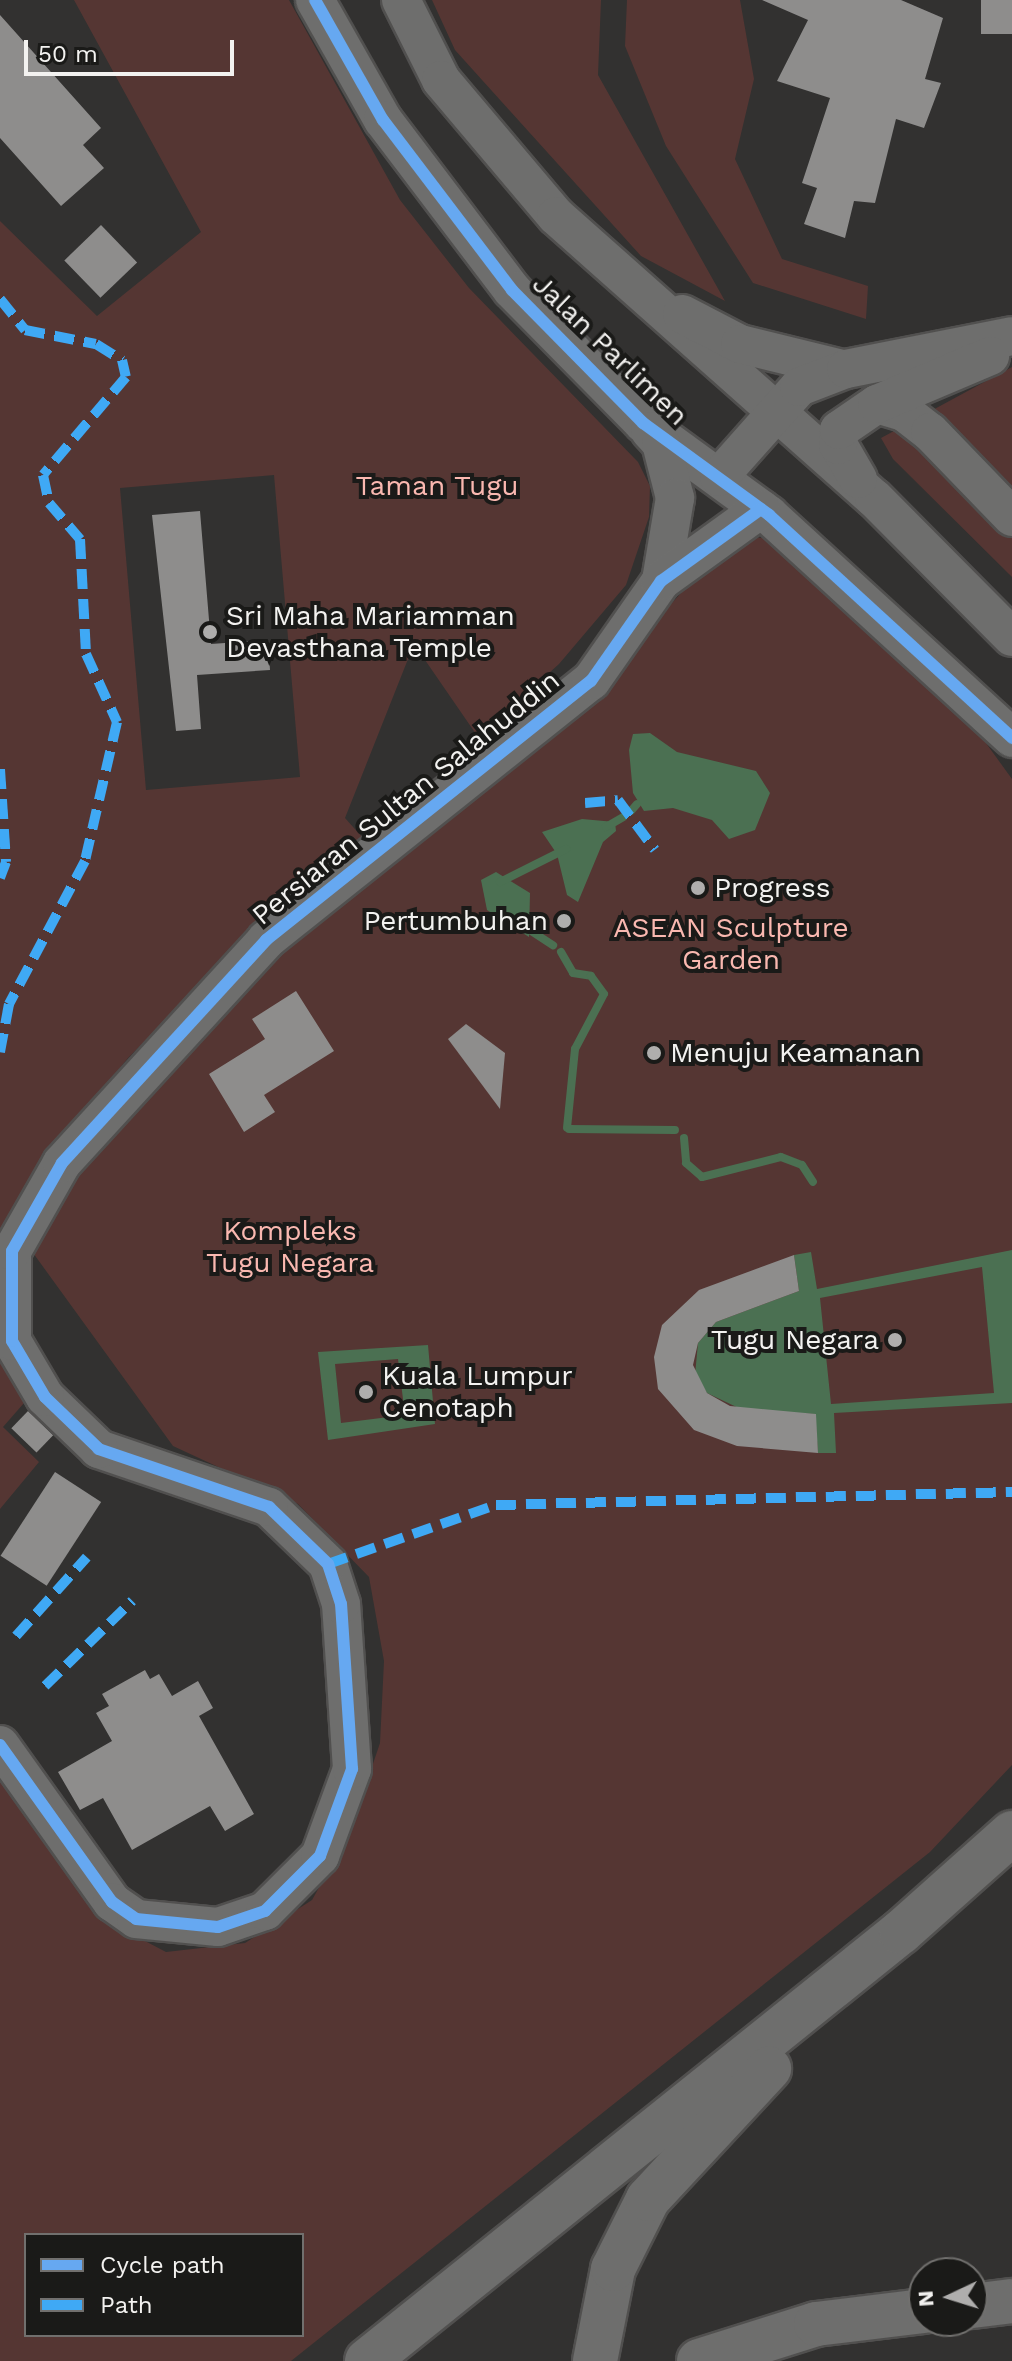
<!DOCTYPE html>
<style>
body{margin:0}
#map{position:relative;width:1012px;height:2361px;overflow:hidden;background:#323130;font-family:"Work Sans",sans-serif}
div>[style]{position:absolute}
.green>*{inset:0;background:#553633}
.water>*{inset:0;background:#4b7052}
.stream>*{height:8px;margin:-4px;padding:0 4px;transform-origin:4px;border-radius:4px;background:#4b7052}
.building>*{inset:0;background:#8e8d8c;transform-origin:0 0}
.roads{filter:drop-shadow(2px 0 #51504f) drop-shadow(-2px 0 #51504f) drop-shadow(0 2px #51504f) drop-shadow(0 -2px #51504f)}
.minor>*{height:38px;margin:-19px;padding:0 19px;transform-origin:19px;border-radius:19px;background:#6e6e6d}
.major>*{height:44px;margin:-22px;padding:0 22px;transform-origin:22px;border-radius:22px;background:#6e6e6d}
.quiet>*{height:10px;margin-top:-5px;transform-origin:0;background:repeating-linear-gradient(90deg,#3fa9f5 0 20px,transparent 0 30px)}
.cycleway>*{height:12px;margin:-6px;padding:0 6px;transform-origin:6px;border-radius:6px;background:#66a8f1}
.dots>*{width:22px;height:22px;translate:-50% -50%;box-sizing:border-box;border:4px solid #1a1a18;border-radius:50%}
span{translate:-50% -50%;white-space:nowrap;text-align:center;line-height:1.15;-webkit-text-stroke:8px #1a1a18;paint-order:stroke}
.street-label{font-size:28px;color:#f3f2f0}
.park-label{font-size:28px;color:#fab8b0}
.poi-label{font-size:28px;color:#f3f2f0}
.left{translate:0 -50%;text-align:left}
.right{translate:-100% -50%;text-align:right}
.legend{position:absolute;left:24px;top:2233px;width:280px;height:104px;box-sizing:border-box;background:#1a1a18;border:2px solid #71706e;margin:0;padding:10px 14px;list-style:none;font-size:24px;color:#f3f2f0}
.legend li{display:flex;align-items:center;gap:16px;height:40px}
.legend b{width:40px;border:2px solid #71706e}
.north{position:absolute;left:908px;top:2257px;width:80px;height:80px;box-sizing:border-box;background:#1a1a18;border:2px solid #71706e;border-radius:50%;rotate:266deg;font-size:22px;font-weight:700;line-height:32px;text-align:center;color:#f3f2f0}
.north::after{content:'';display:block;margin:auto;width:28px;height:36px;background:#afaead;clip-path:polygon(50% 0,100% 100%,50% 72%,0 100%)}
.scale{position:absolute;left:24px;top:40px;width:210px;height:36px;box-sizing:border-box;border:4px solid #f3f2f0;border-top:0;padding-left:10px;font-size:24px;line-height:28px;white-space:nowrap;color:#f3f2f0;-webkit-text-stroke:6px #1a1a18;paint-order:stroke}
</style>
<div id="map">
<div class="green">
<div style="clip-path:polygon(evenodd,74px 0,289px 0,400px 200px,469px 288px,638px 462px,650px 486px,649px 517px,626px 585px,559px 664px,478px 737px,414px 644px,345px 818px,363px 838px,245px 941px,128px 1058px,45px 1160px,0 1234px,0 221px,97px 316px,201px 232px,74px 0,274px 475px,300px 777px,146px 790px,120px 488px,274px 475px)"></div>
<div style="clip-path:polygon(432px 0,601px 0,598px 75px,725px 301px,641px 256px,455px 50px)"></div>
<div style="clip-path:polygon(627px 0,740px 0,754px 79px,735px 159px,782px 259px,868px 286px,866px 319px,753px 283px,666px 146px,625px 46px)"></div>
<div style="clip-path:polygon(1012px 367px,1012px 577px,893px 459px,881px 438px)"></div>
<div style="clip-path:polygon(evenodd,734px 535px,763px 538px,978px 732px,1012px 779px,1012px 1765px,930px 1852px,291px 2361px,0 2361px,0 1770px,105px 1920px,166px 1952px,245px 1943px,312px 1900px,350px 1832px,380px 1743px,384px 1661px,369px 1577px,298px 1504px,173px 1446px,28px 1246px,64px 1182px,327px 897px,597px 685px,734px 535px,26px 2235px,302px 2235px,302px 2335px,26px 2335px,26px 2235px)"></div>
<div style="clip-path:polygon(0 1349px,24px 1403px,3px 1427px,39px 1462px,0 1509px)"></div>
</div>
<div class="water">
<div style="clip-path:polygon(650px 733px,677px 752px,756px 771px,770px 793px,755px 830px,729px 839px,712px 820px,673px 808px,644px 811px,633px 793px,629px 750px,633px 734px)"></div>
<div style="clip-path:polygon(582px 819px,615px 822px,616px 831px,603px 842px,578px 902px,567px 895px,557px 854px,542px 832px)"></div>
<div style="clip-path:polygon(496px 872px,530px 893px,529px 937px,487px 910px,481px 880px)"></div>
<div style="clip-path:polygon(evenodd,1012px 1250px,1012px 1403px,834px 1413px,836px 1453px,818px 1453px,815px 1414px,745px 1411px,707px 1393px,695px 1375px,698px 1343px,716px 1322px,799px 1291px,794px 1255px,811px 1252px,817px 1289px,1012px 1250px,982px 1267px,994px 1393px,831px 1404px,820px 1298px,982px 1267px)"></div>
<div style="clip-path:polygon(evenodd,428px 1345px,435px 1424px,328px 1440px,318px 1352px,428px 1345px,398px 1359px,405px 1415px,341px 1423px,335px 1364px,398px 1359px)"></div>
</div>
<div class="stream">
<div style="left:631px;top:811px;width:9px;rotate:-49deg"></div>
<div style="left:606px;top:827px;width:20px;rotate:-30deg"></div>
<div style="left:500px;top:882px;width:74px;rotate:-26.6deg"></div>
<div style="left:528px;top:929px;width:30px;rotate:33deg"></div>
<div style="left:561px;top:952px;width:24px;rotate:60deg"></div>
<div style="left:573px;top:973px;width:18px;rotate:9deg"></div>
<div style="left:591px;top:976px;width:22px;rotate:54deg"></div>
<div style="left:604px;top:994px;width:62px;rotate:117.8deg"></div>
<div style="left:575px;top:1049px;width:79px;rotate:95.8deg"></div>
<div style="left:569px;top:1129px;width:106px;rotate:0.5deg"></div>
<div style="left:684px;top:1138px;width:25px;rotate:85deg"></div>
<div style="left:686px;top:1163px;width:21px;rotate:41deg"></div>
<div style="left:702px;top:1177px;width:81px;rotate:-14.2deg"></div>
<div style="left:781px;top:1157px;width:22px;rotate:21deg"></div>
<div style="left:802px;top:1165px;width:20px;rotate:57deg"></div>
</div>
<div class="building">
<div style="clip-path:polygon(762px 0,901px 0,943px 18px,925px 79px,941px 83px,924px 128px,896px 119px,875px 203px,854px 201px,845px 238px,804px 224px,817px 188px,802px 183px,830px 98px,777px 81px,808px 20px)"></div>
<div style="left:981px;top:0;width:31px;height:34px"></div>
<div style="clip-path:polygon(0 15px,101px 128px,83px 145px,104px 168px,61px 206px,0 138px)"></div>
<div style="left:101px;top:225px;width:52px;height:51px;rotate:46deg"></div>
<div style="clip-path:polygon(200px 511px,211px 644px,268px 640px,270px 670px,197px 675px,201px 729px,176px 731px,152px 515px)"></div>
<div style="clip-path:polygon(296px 991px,334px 1051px,264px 1095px,275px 1112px,244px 1132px,209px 1074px,265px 1039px,252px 1019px)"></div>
<div style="clip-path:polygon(466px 1024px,505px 1053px,500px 1109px,448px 1039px)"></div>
<div style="clip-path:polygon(794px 1255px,799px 1291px,716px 1322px,698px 1343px,693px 1365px,707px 1393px,730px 1406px,816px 1414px,818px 1453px,737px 1446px,694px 1430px,658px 1389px,654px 1357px,662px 1325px,699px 1290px)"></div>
<div style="left:28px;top:1411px;width:35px;height:24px;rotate:44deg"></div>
<div style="left:55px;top:1472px;width:55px;height:100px;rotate:33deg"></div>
<div style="clip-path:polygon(145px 1670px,150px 1679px,159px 1674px,172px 1696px,198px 1681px,213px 1708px,199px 1716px,254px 1814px,225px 1831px,210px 1806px,132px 1850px,103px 1798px,80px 1810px,58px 1772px,112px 1741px,96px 1713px,109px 1706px,102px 1694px)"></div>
</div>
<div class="roads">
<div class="minor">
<div style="left:315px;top:0;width:138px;rotate:60.5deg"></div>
<div style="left:383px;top:120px;width:213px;rotate:52.8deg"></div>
<div style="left:512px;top:290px;width:187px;rotate:45.4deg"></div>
<div style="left:643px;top:423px;width:156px;rotate:36.1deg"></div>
<div style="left:769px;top:515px;width:330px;rotate:42.5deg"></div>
<div style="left:401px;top:0;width:89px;rotate:63.4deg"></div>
<div style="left:441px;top:80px;width:178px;rotate:49.8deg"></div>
<div style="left:556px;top:216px;width:425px;rotate:41.6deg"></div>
<div style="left:874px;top:498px;width:196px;rotate:45.2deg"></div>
<div style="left:682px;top:314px;width:65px;rotate:27.3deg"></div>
<div style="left:740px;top:344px;width:105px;rotate:13.8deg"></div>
<div style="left:877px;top:404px;width:28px;rotate:17deg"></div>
<div style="left:904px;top:412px;width:33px;rotate:38deg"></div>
<div style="left:930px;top:432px;width:118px;rotate:46deg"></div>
<div style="left:650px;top:431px;width:16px;rotate:47deg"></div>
<div style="left:661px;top:443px;width:57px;rotate:75.7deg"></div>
<div style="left:675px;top:498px;width:84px;rotate:99.6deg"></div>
<div style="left:719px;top:477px;width:120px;rotate:-48.4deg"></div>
<div style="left:799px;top:387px;width:50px;rotate:-21deg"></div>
<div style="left:846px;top:369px;width:169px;rotate:-11.2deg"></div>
<div style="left:858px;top:479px;width:39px;rotate:-120deg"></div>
<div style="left:838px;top:445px;width:15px;rotate:-86deg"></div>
<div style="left:839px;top:430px;width:46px;rotate:-34.4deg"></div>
<div style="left:877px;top:404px;width:123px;rotate:-23deg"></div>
<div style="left:0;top:1745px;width:193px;rotate:54.5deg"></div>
<div style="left:112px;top:1902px;width:29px;rotate:35deg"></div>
<div style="left:136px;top:1919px;width:82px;rotate:5.6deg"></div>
<div style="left:218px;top:1927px;width:50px;rotate:-18.8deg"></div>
<div style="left:265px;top:1911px;width:78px;rotate:-45deg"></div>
<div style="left:320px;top:1856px;width:93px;rotate:-69.8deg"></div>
<div style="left:352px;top:1769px;width:165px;rotate:-93.8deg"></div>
<div style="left:341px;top:1604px;width:42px;rotate:-108deg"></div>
<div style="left:328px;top:1564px;width:82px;rotate:-136deg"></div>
<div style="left:269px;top:1507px;width:180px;rotate:-161.2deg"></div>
<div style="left:99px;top:1449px;width:75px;rotate:-136.1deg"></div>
<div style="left:45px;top:1397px;width:65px;rotate:-120.5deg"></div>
<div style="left:12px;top:1341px;width:90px;rotate:-90deg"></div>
<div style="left:12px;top:1251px;width:101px;rotate:-60.4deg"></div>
<div style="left:62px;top:1163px;width:302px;rotate:-47.5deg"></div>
<div style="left:266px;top:940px;width:416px;rotate:-38.6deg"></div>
<div style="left:591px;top:681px;width:122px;rotate:-55deg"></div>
<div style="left:661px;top:581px;width:123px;rotate:-35.8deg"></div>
</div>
<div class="major">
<div style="left:972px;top:2306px;width:40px;rotate:-7.1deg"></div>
<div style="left:367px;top:2361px;width:685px;rotate:-38.78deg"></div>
<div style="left:901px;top:1932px;width:149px;rotate:-41.7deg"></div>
<div style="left:595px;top:2361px;width:94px;rotate:-78.9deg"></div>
<div style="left:613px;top:2269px;width:78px;rotate:-63.4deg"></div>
<div style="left:648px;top:2199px;width:178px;rotate:-47.1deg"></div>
<div style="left:699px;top:2361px;width:123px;rotate:-17.5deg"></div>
<div style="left:816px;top:2324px;width:109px;rotate:-6.9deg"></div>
</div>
</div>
<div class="quiet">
<div style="left:0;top:299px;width:40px;rotate:51deg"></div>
<div style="left:25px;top:330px;width:72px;rotate:11.2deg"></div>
<div style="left:96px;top:344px;width:31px;rotate:32deg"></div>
<div style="left:122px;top:360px;width:17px;rotate:77deg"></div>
<div style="left:126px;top:377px;width:128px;rotate:130.3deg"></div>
<div style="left:43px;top:475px;width:29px;rotate:78deg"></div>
<div style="left:49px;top:503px;width:48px;rotate:49.3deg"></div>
<div style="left:80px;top:539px;width:115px;rotate:87deg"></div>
<div style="left:86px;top:654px;width:75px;rotate:65.5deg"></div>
<div style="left:117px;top:722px;width:143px;rotate:103deg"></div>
<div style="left:85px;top:861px;width:162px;rotate:118deg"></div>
<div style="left:9px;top:1004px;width:49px;rotate:100.6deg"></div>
<div style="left:0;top:769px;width:93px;rotate:86.3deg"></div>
<div style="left:6px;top:862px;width:17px;rotate:111deg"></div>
<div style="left:585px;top:803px;width:33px;rotate:-5deg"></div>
<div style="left:618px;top:800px;width:62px;rotate:53.5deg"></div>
<div style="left:328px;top:1564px;width:178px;rotate:-19.4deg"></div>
<div style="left:496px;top:1505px;width:516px;rotate:-1.44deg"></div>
<div style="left:16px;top:1636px;width:106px;rotate:-48.1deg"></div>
<div style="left:45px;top:1686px;width:122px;rotate:-44.3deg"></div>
</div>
<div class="cycleway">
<div style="left:315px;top:0;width:138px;rotate:60.5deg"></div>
<div style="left:383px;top:120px;width:213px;rotate:52.8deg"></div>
<div style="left:512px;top:290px;width:187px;rotate:45.4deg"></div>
<div style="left:643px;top:423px;width:156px;rotate:36.1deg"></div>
<div style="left:769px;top:515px;width:330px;rotate:42.5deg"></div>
<div style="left:0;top:1745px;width:193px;rotate:54.5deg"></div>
<div style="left:112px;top:1902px;width:29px;rotate:35deg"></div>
<div style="left:136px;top:1919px;width:82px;rotate:5.6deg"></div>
<div style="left:218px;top:1927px;width:50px;rotate:-18.8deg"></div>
<div style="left:265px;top:1911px;width:78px;rotate:-45deg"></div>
<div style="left:320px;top:1856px;width:93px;rotate:-69.8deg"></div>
<div style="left:352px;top:1769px;width:165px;rotate:-93.8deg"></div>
<div style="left:341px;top:1604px;width:42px;rotate:-108deg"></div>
<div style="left:328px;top:1564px;width:82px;rotate:-136deg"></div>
<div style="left:269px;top:1507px;width:180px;rotate:-161.2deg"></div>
<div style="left:99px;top:1449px;width:75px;rotate:-136.1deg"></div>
<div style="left:45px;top:1397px;width:65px;rotate:-120.5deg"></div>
<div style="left:12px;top:1341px;width:90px;rotate:-90deg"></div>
<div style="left:12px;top:1251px;width:101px;rotate:-60.4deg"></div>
<div style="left:62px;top:1163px;width:302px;rotate:-47.5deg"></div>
<div style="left:266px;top:940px;width:416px;rotate:-38.6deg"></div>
<div style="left:591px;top:681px;width:122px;rotate:-55deg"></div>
<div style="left:661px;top:581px;width:123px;rotate:-35.8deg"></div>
</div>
<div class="dots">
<div style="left:210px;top:632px;background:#afaead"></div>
<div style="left:698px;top:888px;background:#afaead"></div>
<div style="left:564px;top:921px;background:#afaead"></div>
<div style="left:654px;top:1053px;background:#afaead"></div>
<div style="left:895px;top:1340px;background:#afaead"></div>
<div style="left:366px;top:1392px;background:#afaead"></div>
</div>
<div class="street-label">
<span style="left:610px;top:350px;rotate:44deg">Jalan Parlimen</span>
<span style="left:406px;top:798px;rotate:-39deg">Persiaran Sultan Salahuddin</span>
</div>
<div class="park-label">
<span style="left:437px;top:486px">Taman Tugu</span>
<span style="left:731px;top:944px">ASEAN Sculpture<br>Garden</span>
<span style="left:290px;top:1247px">Kompleks<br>Tugu Negara</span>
</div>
<div class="poi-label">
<span class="left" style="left:226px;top:632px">Sri Maha Mariamman<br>Devasthana Temple</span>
<span class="left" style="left:714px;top:888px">Progress</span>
<span class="right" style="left:548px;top:921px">Pertumbuhan</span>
<span class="left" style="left:670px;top:1053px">Menuju Keamanan</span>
<span class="right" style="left:879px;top:1340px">Tugu Negara</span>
<span class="left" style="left:382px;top:1392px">Kuala Lumpur<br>Cenotaph</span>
</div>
<ul class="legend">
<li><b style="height:10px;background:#66a8f1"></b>Cycle path</li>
<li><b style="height:10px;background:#3fa9f5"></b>Path</li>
</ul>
<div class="north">N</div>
<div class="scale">50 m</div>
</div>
